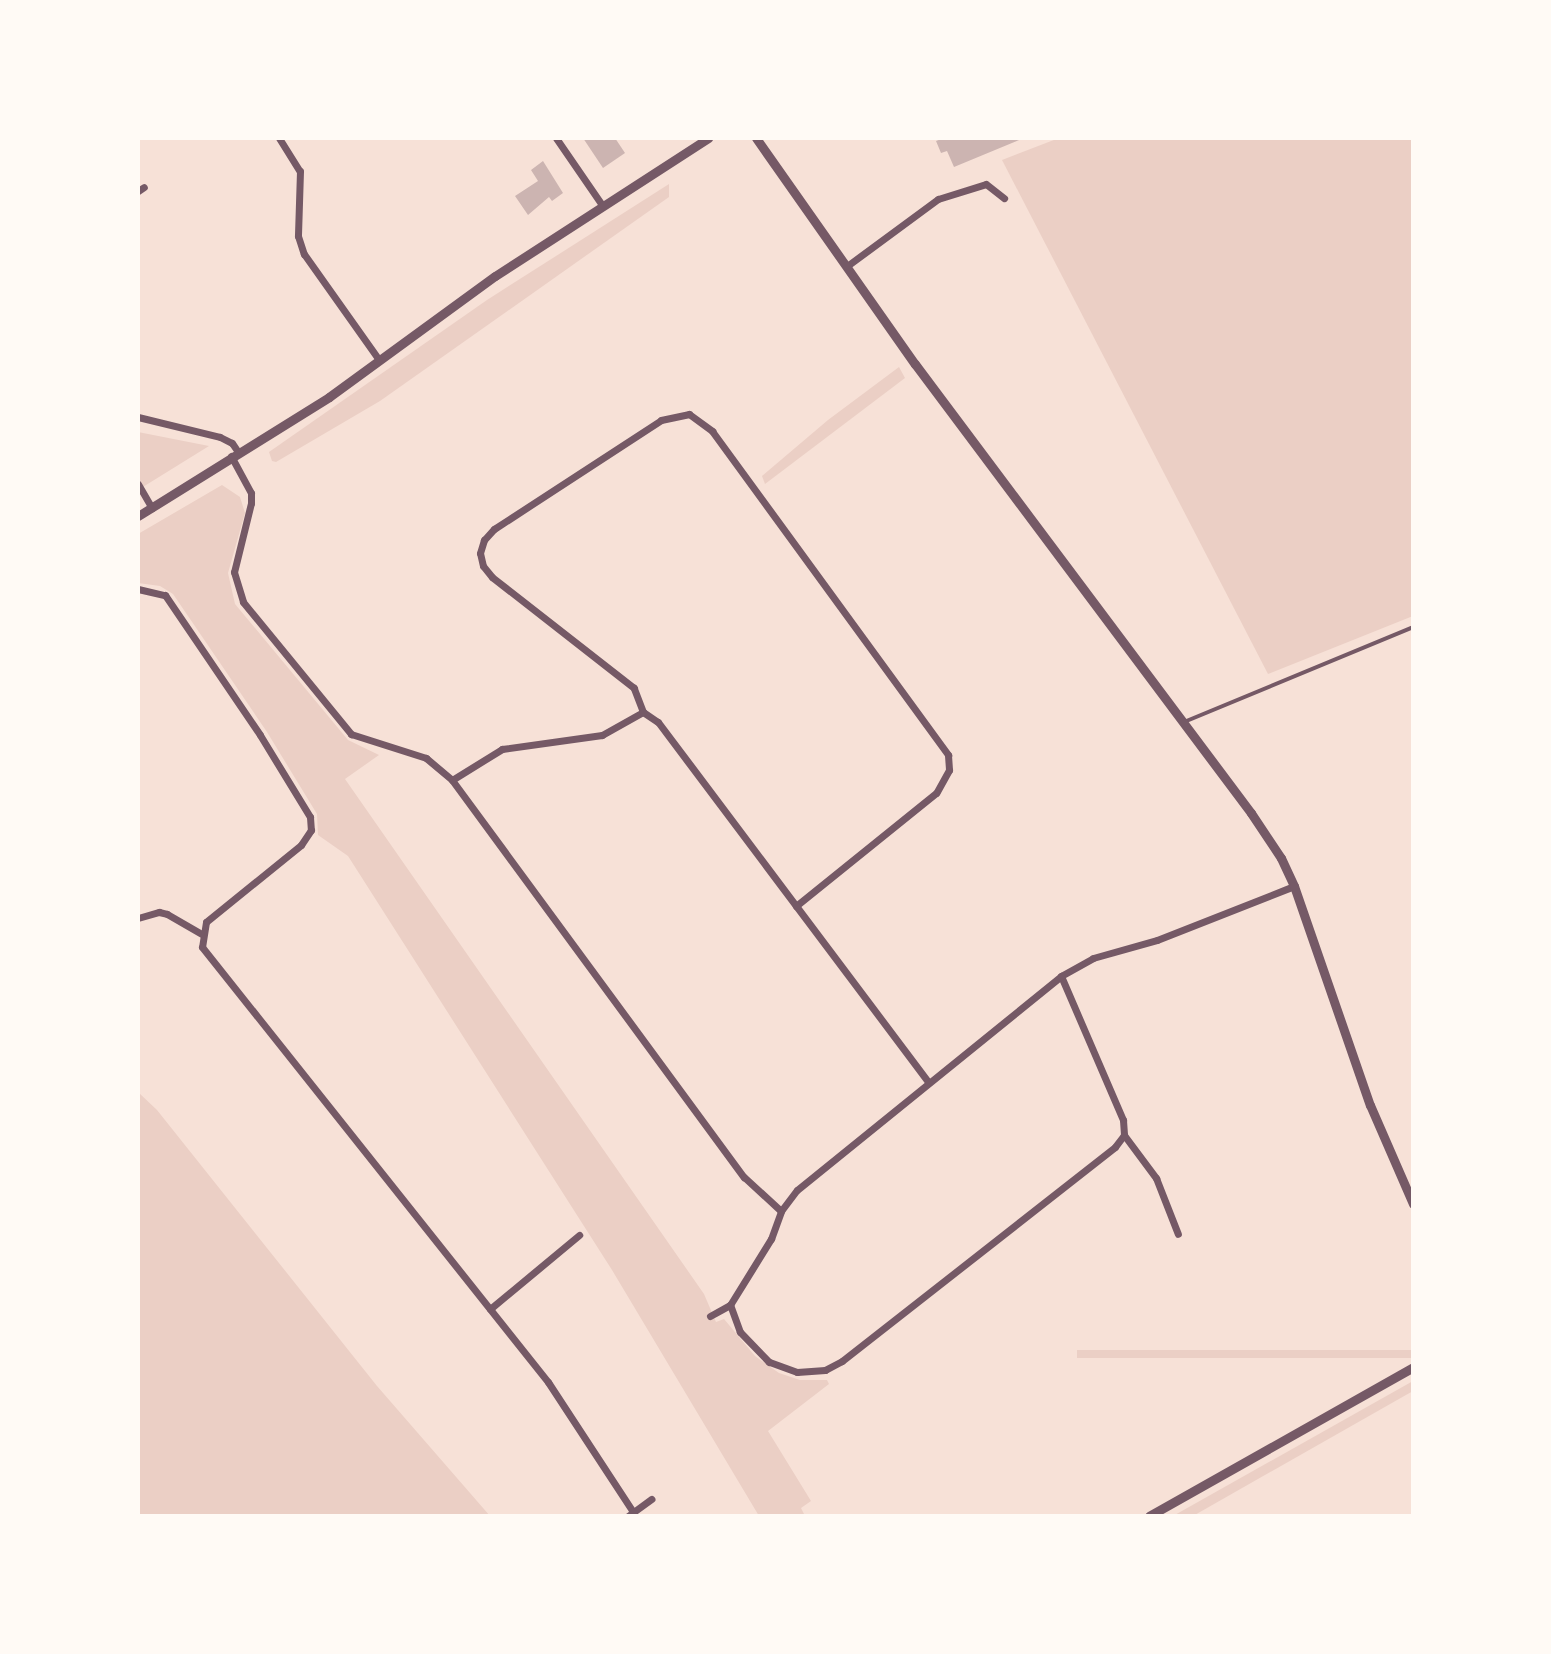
<!DOCTYPE html>
<style>
body{margin:0}
#map{position:relative;width:1551px;height:1654px;overflow:hidden;background:#f7e1d7;font-family:Georgia,serif}
div>[style]{position:absolute}
.green>*{inset:0;background:#ebcfc5;transform-origin:0 0}
.building>*{inset:0;background:#ccb4b1}
.service>*{height:4px;margin:-2px;padding:0 2px;transform-origin:2px;border-radius:2px;background:#755966}
.minor>*{height:7px;margin:-3.5px;padding:0 3.5px;transform-origin:3.5px;border-radius:3.5px;background:#755966}
.tertiary>*{height:9px;margin:-4.5px;padding:0 4.5px;transform-origin:4.5px;border-radius:4.5px;background:#755966}
span{translate:-50% -50%;white-space:nowrap;text-align:center;line-height:1.15;-webkit-text-stroke:8px #fffaf5;paint-order:stroke}
.frame{position:absolute;inset:0;border:140px solid #fffaf5;pointer-events:none}
</style>
<div id="map">
<div class="green">
<div style="clip-path:polygon(1059px 138px,1413px 138px,1413px 616px,1268px 674px,1002px 160px)"></div>
<div style="clip-path:polygon(669px 184px,669px 197px,380px 401px,276px 462px,272px 461px,269px 452px,487px 300px)"></div>
<div style="clip-path:polygon(899px 367px,905px 378px,765px 484px,762px 476px,828px 420px)"></div>
<div style="clip-path:polygon(138px 432px,209px 446px,138px 490px)"></div>
<div style="clip-path:polygon(222px 485px,240px 497px,245px 513px,228px 573px,235px 604px,348px 740px,379px 755px,345px 779px,704px 1294px,716px 1322px,724px 1319px,755px 1356px,779px 1373px,800px 1380px,827px 1380px,829px 1384px,768px 1431px,811px 1501px,801px 1508px,805px 1516px,759px 1516px,612px 1270px,348px 856px,318px 835px,317px 814px,267px 732px,173px 594px,160px 586px,138px 583px,138px 534px)"></div>
<div style="clip-path:polygon(138px 1092px,157px 1110px,377px 1386px,490px 1516px,138px 1516px)"></div>
<div style="left:1413px;top:1350px;width:8px;height:336px;rotate:90deg"></div>
<div style="clip-path:polygon(1413px 1381px,1413px 1391px,1193px 1516px,1173px 1516px)"></div>
</div>
<div class="building">
<div style="clip-path:polygon(583px 138px,615px 138px,625px 153px,603px 168px)"></div>
<div style="clip-path:polygon(944px 138px,1024px 138px,954px 167px,947px 151px,941px 153px,936px 141px)"></div>
<div style="clip-path:polygon(543px 161px,563px 193px,552px 201px,549px 197px,528px 215px,515px 196px,538px 181px,531px 170px)"></div>
</div>
<div class="service">
<div style="left:1184px;top:722px;width:248px;rotate:-22.5deg"></div>
</div>
<div class="minor">
<div style="left:279px;top:138px;width:39px;rotate:58deg"></div>
<div style="left:300px;top:171px;width:65px;rotate:91.8deg"></div>
<div style="left:298px;top:236px;width:19px;rotate:72deg"></div>
<div style="left:304px;top:254px;width:130px;rotate:54.7deg"></div>
<div style="left:556px;top:138px;width:81px;rotate:55.5deg"></div>
<div style="left:138px;top:191px;width:7px;rotate:-34deg"></div>
<div style="left:847px;top:266px;width:113px;rotate:-36.4deg"></div>
<div style="left:938px;top:199px;width:50px;rotate:-17.4deg"></div>
<div style="left:986px;top:184px;width:23px;rotate:38deg"></div>
<div style="left:138px;top:417px;width:84px;rotate:13.7deg"></div>
<div style="left:220px;top:437px;width:13px;rotate:27deg"></div>
<div style="left:232px;top:443px;width:11px;rotate:56deg"></div>
<div style="left:231px;top:456px;width:42px;rotate:61.6deg"></div>
<div style="left:251px;top:493px;width:10px;rotate:90deg"></div>
<div style="left:251px;top:503px;width:71px;rotate:103.8deg"></div>
<div style="left:234px;top:572px;width:31px;rotate:73deg"></div>
<div style="left:243px;top:602px;width:171px;rotate:50.7deg"></div>
<div style="left:351px;top:734px;width:79px;rotate:17.7deg"></div>
<div style="left:426px;top:758px;width:34px;rotate:40deg"></div>
<div style="left:452px;top:780px;width:493px;rotate:53.7deg"></div>
<div style="left:744px;top:1177px;width:50px;rotate:42.6deg"></div>
<div style="left:138px;top:484px;width:28px;rotate:60deg"></div>
<div style="left:138px;top:589px;width:28px;rotate:13deg"></div>
<div style="left:165px;top:595px;width:169px;rotate:55.8deg"></div>
<div style="left:260px;top:735px;width:96px;rotate:58.6deg"></div>
<div style="left:310px;top:817px;width:13px;rotate:86deg"></div>
<div style="left:311px;top:830px;width:18px;rotate:124deg"></div>
<div style="left:301px;top:845px;width:122px;rotate:141deg"></div>
<div style="left:206px;top:922px;width:25px;rotate:99deg"></div>
<div style="left:202px;top:947px;width:556px;rotate:51.5deg"></div>
<div style="left:548px;top:1382px;width:155px;rotate:56.8deg"></div>
<div style="left:643px;top:712px;width:26px;rotate:-111deg"></div>
<div style="left:634px;top:688px;width:180px;rotate:-142deg"></div>
<div style="left:492px;top:577px;width:14px;rotate:-129deg"></div>
<div style="left:483px;top:566px;width:13px;rotate:-103deg"></div>
<div style="left:480px;top:553px;width:14px;rotate:-73deg"></div>
<div style="left:484px;top:540px;width:15px;rotate:-48deg"></div>
<div style="left:494px;top:529px;width:199px;rotate:-33.1deg"></div>
<div style="left:661px;top:420px;width:29px;rotate:-12deg"></div>
<div style="left:689px;top:414px;width:29px;rotate:36deg"></div>
<div style="left:712px;top:431px;width:401px;rotate:53.9deg"></div>
<div style="left:948px;top:755px;width:15px;rotate:86deg"></div>
<div style="left:949px;top:770px;width:26px;rotate:119deg"></div>
<div style="left:936px;top:793px;width:180px;rotate:141.1deg"></div>
<div style="left:452px;top:780px;width:59px;rotate:-31.8deg"></div>
<div style="left:502px;top:749px;width:101px;rotate:-8deg"></div>
<div style="left:602px;top:735px;width:47px;rotate:-29.3deg"></div>
<div style="left:643px;top:712px;width:18px;rotate:34deg"></div>
<div style="left:658px;top:722px;width:449px;rotate:53.1deg"></div>
<div style="left:138px;top:918px;width:22px;rotate:-16deg"></div>
<div style="left:159px;top:912px;width:8px;rotate:14deg"></div>
<div style="left:167px;top:914px;width:39px;rotate:30deg"></div>
<div style="left:1061px;top:976px;width:157px;rotate:66.7deg"></div>
<div style="left:1123px;top:1120px;width:15px;rotate:86deg"></div>
<div style="left:1124px;top:1135px;width:15px;rotate:127deg"></div>
<div style="left:1115px;top:1147px;width:347px;rotate:141.9deg"></div>
<div style="left:842px;top:1361px;width:19px;rotate:152deg"></div>
<div style="left:825px;top:1370px;width:28px;rotate:176deg"></div>
<div style="left:797px;top:1372px;width:30px;rotate:-160deg"></div>
<div style="left:769px;top:1362px;width:42px;rotate:-134deg"></div>
<div style="left:740px;top:1332px;width:29px;rotate:-110deg"></div>
<div style="left:730px;top:1305px;width:78px;rotate:-58.2deg"></div>
<div style="left:771px;top:1239px;width:30px;rotate:-70deg"></div>
<div style="left:781px;top:1211px;width:26px;rotate:-53deg"></div>
<div style="left:797px;top:1190px;width:340px;rotate:-39deg"></div>
<div style="left:1061px;top:976px;width:37px;rotate:-29deg"></div>
<div style="left:1093px;top:958px;width:66px;rotate:-15.7deg"></div>
<div style="left:1157px;top:940px;width:147px;rotate:-21.5deg"></div>
<div style="left:1124px;top:1135px;width:54px;rotate:53.3deg"></div>
<div style="left:1156px;top:1178px;width:60px;rotate:68.6deg"></div>
<div style="left:490px;top:1309px;width:116px;rotate:-39.7deg"></div>
<div style="left:710px;top:1316px;width:23px;rotate:-29deg"></div>
<div style="left:628px;top:1516px;width:29px;rotate:-36deg"></div>
</div>
<div class="tertiary">
<div style="left:756px;top:138px;width:276px;rotate:54.9deg"></div>
<div style="left:915px;top:364px;width:561px;rotate:53.19deg"></div>
<div style="left:1251px;top:813px;width:54px;rotate:56.3deg"></div>
<div style="left:1281px;top:858px;width:31px;rotate:65deg"></div>
<div style="left:1294px;top:886px;width:232px;rotate:70.9deg"></div>
<div style="left:1370px;top:1105px;width:108px;rotate:66.5deg"></div>
<div style="left:138px;top:516px;width:225px;rotate:-31.9deg"></div>
<div style="left:329px;top:397px;width:205px;rotate:-36.1deg"></div>
<div style="left:495px;top:276px;width:254px;rotate:-32.9deg"></div>
<div style="left:1149px;top:1516px;width:303px;rotate:-29.4deg"></div>
</div>
<div class="frame"></div>
</div>
